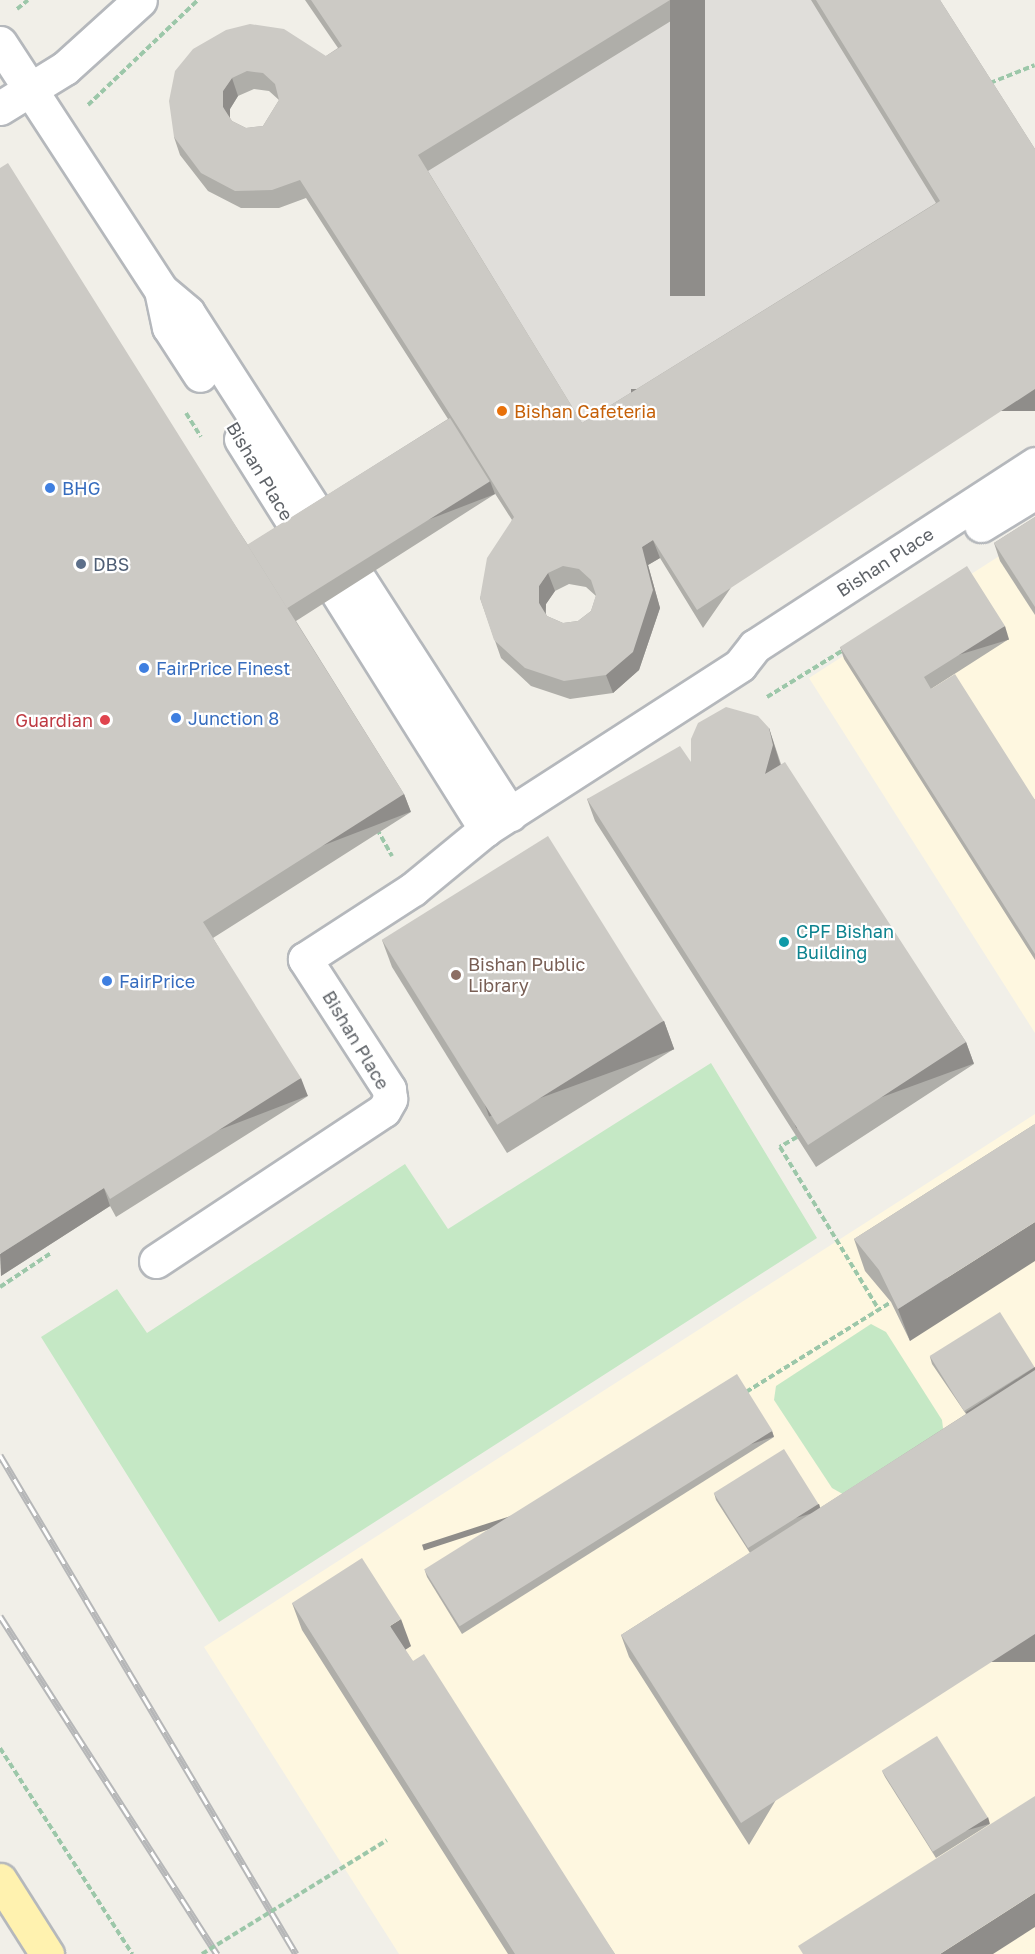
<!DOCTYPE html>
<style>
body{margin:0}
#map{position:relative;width:1035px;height:1954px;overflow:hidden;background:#f1efe8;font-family:"Golos Text",sans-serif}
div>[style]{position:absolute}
.commercial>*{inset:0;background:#fef7e0}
.industrial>*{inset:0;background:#e0deda}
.green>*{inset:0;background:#c5e8c5}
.path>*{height:4px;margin-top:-2px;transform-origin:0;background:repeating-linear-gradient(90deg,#9cc7a9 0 6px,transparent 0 9px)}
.roads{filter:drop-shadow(2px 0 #b5b8bc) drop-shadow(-2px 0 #b5b8bc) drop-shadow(0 2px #b5b8bc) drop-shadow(0 -2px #b5b8bc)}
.street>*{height:33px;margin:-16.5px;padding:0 16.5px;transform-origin:16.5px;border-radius:16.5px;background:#fff}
.primary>*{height:33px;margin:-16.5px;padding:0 16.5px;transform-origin:16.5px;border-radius:16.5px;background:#fff2af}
.rail>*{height:7px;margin-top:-3.5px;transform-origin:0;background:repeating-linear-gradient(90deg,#fff 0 14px,#b6b7b8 0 28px);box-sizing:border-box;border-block:2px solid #b6b7b8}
.path-bridge>*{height:4px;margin-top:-2px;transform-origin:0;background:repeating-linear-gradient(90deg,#9cc7a9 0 6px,transparent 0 9px)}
.wall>*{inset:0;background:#afaea9}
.shaded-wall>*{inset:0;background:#8f8d8a;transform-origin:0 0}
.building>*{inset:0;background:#cccac5;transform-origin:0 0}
.dots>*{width:16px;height:16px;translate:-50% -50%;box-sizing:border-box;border:3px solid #fff;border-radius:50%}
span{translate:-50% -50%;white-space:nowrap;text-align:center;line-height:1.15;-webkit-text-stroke:4.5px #fff;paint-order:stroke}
.food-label{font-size:18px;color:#c56008}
.left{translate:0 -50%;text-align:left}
.street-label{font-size:18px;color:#5f6368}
.shop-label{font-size:18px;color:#366cbe}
.service-label{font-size:18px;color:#4e5e75}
.health-label{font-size:18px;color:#be3a42}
.right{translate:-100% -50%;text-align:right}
.culture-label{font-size:18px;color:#0d838f}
.education-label{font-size:18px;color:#785e54}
</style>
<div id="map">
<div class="commercial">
<div style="clip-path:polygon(1035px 533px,1035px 1033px,809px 678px)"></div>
<div style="clip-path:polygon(1035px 1114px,1035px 1954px,399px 1954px,204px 1647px)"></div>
</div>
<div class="industrial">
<div style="clip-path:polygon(552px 0,852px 0,1035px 284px,605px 491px,399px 170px)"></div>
</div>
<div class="green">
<div style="clip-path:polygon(711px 1063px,817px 1238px,219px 1622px,41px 1337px,117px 1289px,147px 1333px,405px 1164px,448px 1229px)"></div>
<div style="clip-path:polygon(871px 1324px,886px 1332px,942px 1420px,944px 1436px,848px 1497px,832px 1488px,774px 1400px,776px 1386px)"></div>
</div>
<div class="path">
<div style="left:17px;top:9px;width:14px;rotate:-39deg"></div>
<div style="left:990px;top:83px;width:48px;rotate:-21.8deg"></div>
<div style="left:88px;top:105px;width:152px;rotate:-43.7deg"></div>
<div style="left:186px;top:413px;width:28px;rotate:58deg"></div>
<div style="left:767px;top:697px;width:92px;rotate:-31.6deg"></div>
<div style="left:377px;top:829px;width:31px;rotate:61deg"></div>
<div style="left:797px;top:1137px;width:20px;rotate:150deg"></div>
<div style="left:780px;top:1147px;width:191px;rotate:58.7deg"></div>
<div style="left:0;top:1287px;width:61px;rotate:-33.7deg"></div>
<div style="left:746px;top:1392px;width:171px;rotate:-31.8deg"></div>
<div style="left:0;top:1748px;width:245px;rotate:57.3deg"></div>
</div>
<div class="roads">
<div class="street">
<div style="left:0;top:43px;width:295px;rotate:56.9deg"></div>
<div style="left:161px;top:290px;width:35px;rotate:40deg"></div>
<div style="left:188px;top:313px;width:596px;rotate:57.27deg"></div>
<div style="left:0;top:108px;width:76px;rotate:-31.6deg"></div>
<div style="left:65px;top:68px;width:101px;rotate:-42.2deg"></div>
<div style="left:161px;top:290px;width:38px;rotate:78deg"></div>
<div style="left:169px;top:327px;width:57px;rotate:57.1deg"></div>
<div style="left:241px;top:439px;width:461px;rotate:57.9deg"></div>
<div style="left:981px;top:525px;width:63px;rotate:-31.4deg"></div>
<div style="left:156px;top:1261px;width:273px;rotate:-33.5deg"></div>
<div style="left:384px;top:1110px;width:13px;rotate:-61deg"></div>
<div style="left:390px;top:1099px;width:10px;rotate:-96deg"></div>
<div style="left:389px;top:1089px;width:155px;rotate:-122.9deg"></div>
<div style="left:305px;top:959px;width:129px;rotate:-32.9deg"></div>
<div style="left:413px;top:889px;width:94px;rotate:-39.4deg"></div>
<div style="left:486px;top:829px;width:302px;rotate:-32.8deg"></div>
<div style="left:740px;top:665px;width:24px;rotate:-52deg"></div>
<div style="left:755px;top:646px;width:334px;rotate:-33deg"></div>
</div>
<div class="primary">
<div style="left:0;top:1880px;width:88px;rotate:57.6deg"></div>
</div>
</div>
<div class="rail">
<div style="left:0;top:1455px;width:580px;rotate:59.32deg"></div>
<div style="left:0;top:1616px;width:402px;rotate:57.3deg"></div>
</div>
<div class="path-bridge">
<div style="left:202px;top:1954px;width:217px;rotate:-31.6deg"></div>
</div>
<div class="wall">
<div style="clip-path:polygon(evenodd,305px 0,705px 0,428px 171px,582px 423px,936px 203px,811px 0,940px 0,1035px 149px,703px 628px,660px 558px,648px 565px,660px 608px,639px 670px,613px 693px,570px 699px,531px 686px,501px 658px,480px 598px,512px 520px,494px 492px,495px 494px,296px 621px,404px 794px,411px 812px,213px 938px,308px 1096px,116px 1217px,110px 1206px,1px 1276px,0 168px,248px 545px,448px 419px,306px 198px,279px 208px,241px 208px,208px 191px,180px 155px,174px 137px,175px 71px,326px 56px,338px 48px,305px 0,254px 89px,269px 91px,279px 100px,263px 126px,246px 128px,232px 121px,230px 118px,230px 109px,238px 96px,254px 89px,305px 0,569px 584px,586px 587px,596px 596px,591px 611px,578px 621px,563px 623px,547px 616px,546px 614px,546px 604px,555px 591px,569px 584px)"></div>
<div style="clip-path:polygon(1035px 517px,1035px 615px,1000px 561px,994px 543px)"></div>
<div style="clip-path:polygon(1009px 639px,931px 689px,1035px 800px,1035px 960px,844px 659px,840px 647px)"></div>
<div style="clip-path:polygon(769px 728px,781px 764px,966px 1042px,974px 1064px,816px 1167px,595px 821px,587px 799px,691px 762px)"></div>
<div style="clip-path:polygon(382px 940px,664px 1021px,674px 1049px,507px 1153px,392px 967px)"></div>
<div style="clip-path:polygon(1035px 1124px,910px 1341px,891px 1302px,865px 1271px,854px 1239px)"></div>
<div style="clip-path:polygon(930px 1357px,1035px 1367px,749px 1845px,629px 1657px,621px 1635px,750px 1553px,716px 1500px,714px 1493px,819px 1504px,820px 1508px,966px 1414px,932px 1364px)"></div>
<div style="clip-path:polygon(772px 1431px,774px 1437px,462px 1634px,427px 1577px,425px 1571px)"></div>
<div style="clip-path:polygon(292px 1603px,411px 1646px,405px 1650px,615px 1954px,508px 1954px,302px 1630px)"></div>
<div style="clip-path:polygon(882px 1771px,990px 1824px,936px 1858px,885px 1777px)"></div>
</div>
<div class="shaded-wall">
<div style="left:670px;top:0;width:35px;height:296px"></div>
<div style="clip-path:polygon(232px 78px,238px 96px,230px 109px,230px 125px,223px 107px,223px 91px)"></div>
<div style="left:1035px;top:389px;width:22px;height:404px;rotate:90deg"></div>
<div style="left:490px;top:481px;width:14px;height:240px;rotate:69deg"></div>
<div style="clip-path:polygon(653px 540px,660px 558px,648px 565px,660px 608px,639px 670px,613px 693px,606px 675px,642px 547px)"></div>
<div style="clip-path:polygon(548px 573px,555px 591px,546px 604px,545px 621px,539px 603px,539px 586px)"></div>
<div style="left:1005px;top:626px;width:14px;height:96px;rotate:73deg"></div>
<div style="clip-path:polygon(769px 728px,781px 767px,765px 774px)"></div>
<div style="left:404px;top:794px;width:19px;height:238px;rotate:69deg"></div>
<div style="left:664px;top:1021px;width:30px;height:197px;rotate:70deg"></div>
<div style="left:966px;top:1042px;width:23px;height:189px;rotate:70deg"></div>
<div style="left:301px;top:1078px;width:19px;height:226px;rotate:69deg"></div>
<div style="clip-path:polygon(104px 1188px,110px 1206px,1px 1276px,0 1254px)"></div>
<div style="clip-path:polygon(1035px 1222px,1035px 1261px,910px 1341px,898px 1309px)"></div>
<div style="clip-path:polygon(1035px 1367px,1035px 1375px,968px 1418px,966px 1412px)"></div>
<div style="left:772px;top:1431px;width:6px;height:368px;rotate:72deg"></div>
<div style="left:819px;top:1504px;width:7px;height:83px;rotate:74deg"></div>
<div style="clip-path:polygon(401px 1619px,411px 1646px,400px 1653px,390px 1626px)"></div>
<div style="left:1035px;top:1634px;width:28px;height:350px;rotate:90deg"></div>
<div style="left:988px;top:1817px;width:7px;height:65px;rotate:74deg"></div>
<div style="clip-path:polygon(1035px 1893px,1035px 1927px,993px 1954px,940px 1954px)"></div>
</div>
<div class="building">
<div style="clip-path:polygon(evenodd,311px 0,670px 0,418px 155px,582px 423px,940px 201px,816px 0,940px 0,1035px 149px,1035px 389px,697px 610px,653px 540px,642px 547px,653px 590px,633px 652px,606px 675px,564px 681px,525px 668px,494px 640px,480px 598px,487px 558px,514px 517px,462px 433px,300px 180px,272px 190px,235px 191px,201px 173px,174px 137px,169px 101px,175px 71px,193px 49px,226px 30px,250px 24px,284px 29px,326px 56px,342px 46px,311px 0,247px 71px,263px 73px,275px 84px,279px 100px,263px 126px,246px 128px,232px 121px,223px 107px,223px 91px,232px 78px,247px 71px,311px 0,563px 566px,579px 569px,591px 580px,596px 595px,591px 611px,578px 621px,563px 623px,547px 616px,539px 603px,539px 586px,548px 573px,563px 566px)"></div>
<div style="clip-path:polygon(8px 163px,404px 794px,203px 922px,301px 1078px,110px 1199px,104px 1188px,0 1254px,0 168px)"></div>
<div style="left:450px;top:418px;width:75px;height:239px;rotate:58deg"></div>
<div style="clip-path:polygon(1035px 517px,1035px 607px,994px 543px)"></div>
<div style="clip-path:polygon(967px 566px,1005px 626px,924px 677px,931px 689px,955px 674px,1035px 800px,1035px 954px,840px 647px)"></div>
<div style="clip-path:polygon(726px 707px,758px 716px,769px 728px,773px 745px,765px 774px,785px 762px,966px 1042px,808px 1145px,587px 799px,680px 746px,691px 762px,691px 739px,698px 723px)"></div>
<div style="left:548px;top:836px;width:218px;height:196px;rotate:58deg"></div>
<div style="clip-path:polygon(1035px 1124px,1035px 1222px,898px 1309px,879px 1270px,854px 1239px)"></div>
<div style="left:1000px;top:1312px;width:65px;height:83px;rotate:58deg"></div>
<div style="clip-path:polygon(1035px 1370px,1035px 1634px,741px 1823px,621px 1635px)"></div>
<div style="left:737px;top:1374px;width:67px;height:369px;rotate:58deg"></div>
<div style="left:784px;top:1449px;width:65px;height:83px;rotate:58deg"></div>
<div style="clip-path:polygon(362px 1558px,401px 1619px,390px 1626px,413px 1661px,424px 1654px,615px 1954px,515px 1954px,292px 1603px)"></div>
<div style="left:937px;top:1736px;width:96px;height:65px;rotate:58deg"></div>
<div style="clip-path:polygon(1035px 1796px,1035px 1893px,940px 1954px,803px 1954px,798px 1946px)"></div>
</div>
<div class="dots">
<div style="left:502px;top:411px;background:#e8710a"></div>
<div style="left:50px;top:488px;background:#3f7fe0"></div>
<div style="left:81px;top:564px;background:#5c6f8a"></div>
<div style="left:144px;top:668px;background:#3f7fe0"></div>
<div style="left:176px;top:718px;background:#3f7fe0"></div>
<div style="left:105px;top:720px;background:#e0444e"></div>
<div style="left:784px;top:942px;background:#0f9aa8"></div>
<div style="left:456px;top:975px;background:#8d6e63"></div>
<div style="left:107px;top:981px;background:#3f7fe0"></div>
</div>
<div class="food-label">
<span class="left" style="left:514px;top:411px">Bishan Cafeteria</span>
</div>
<div class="street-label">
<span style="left:260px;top:471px;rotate:59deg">Bishan Place</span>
<span style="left:885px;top:562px;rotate:-33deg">Bishan Place</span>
<span style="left:356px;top:1040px;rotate:59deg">Bishan Place</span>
</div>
<div class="shop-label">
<span class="left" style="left:62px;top:488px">BHG</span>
<span class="left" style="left:156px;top:668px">FairPrice Finest</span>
<span class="left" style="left:188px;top:718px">Junction 8</span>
<span class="left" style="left:119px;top:981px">FairPrice</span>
</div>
<div class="service-label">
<span class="left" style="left:93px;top:564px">DBS</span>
</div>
<div class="health-label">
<span class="right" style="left:93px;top:720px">Guardian</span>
</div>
<div class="culture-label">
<span class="left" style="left:796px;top:942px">CPF Bishan<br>Building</span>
</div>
<div class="education-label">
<span class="left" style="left:468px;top:975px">Bishan Public<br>Library</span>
</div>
</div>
